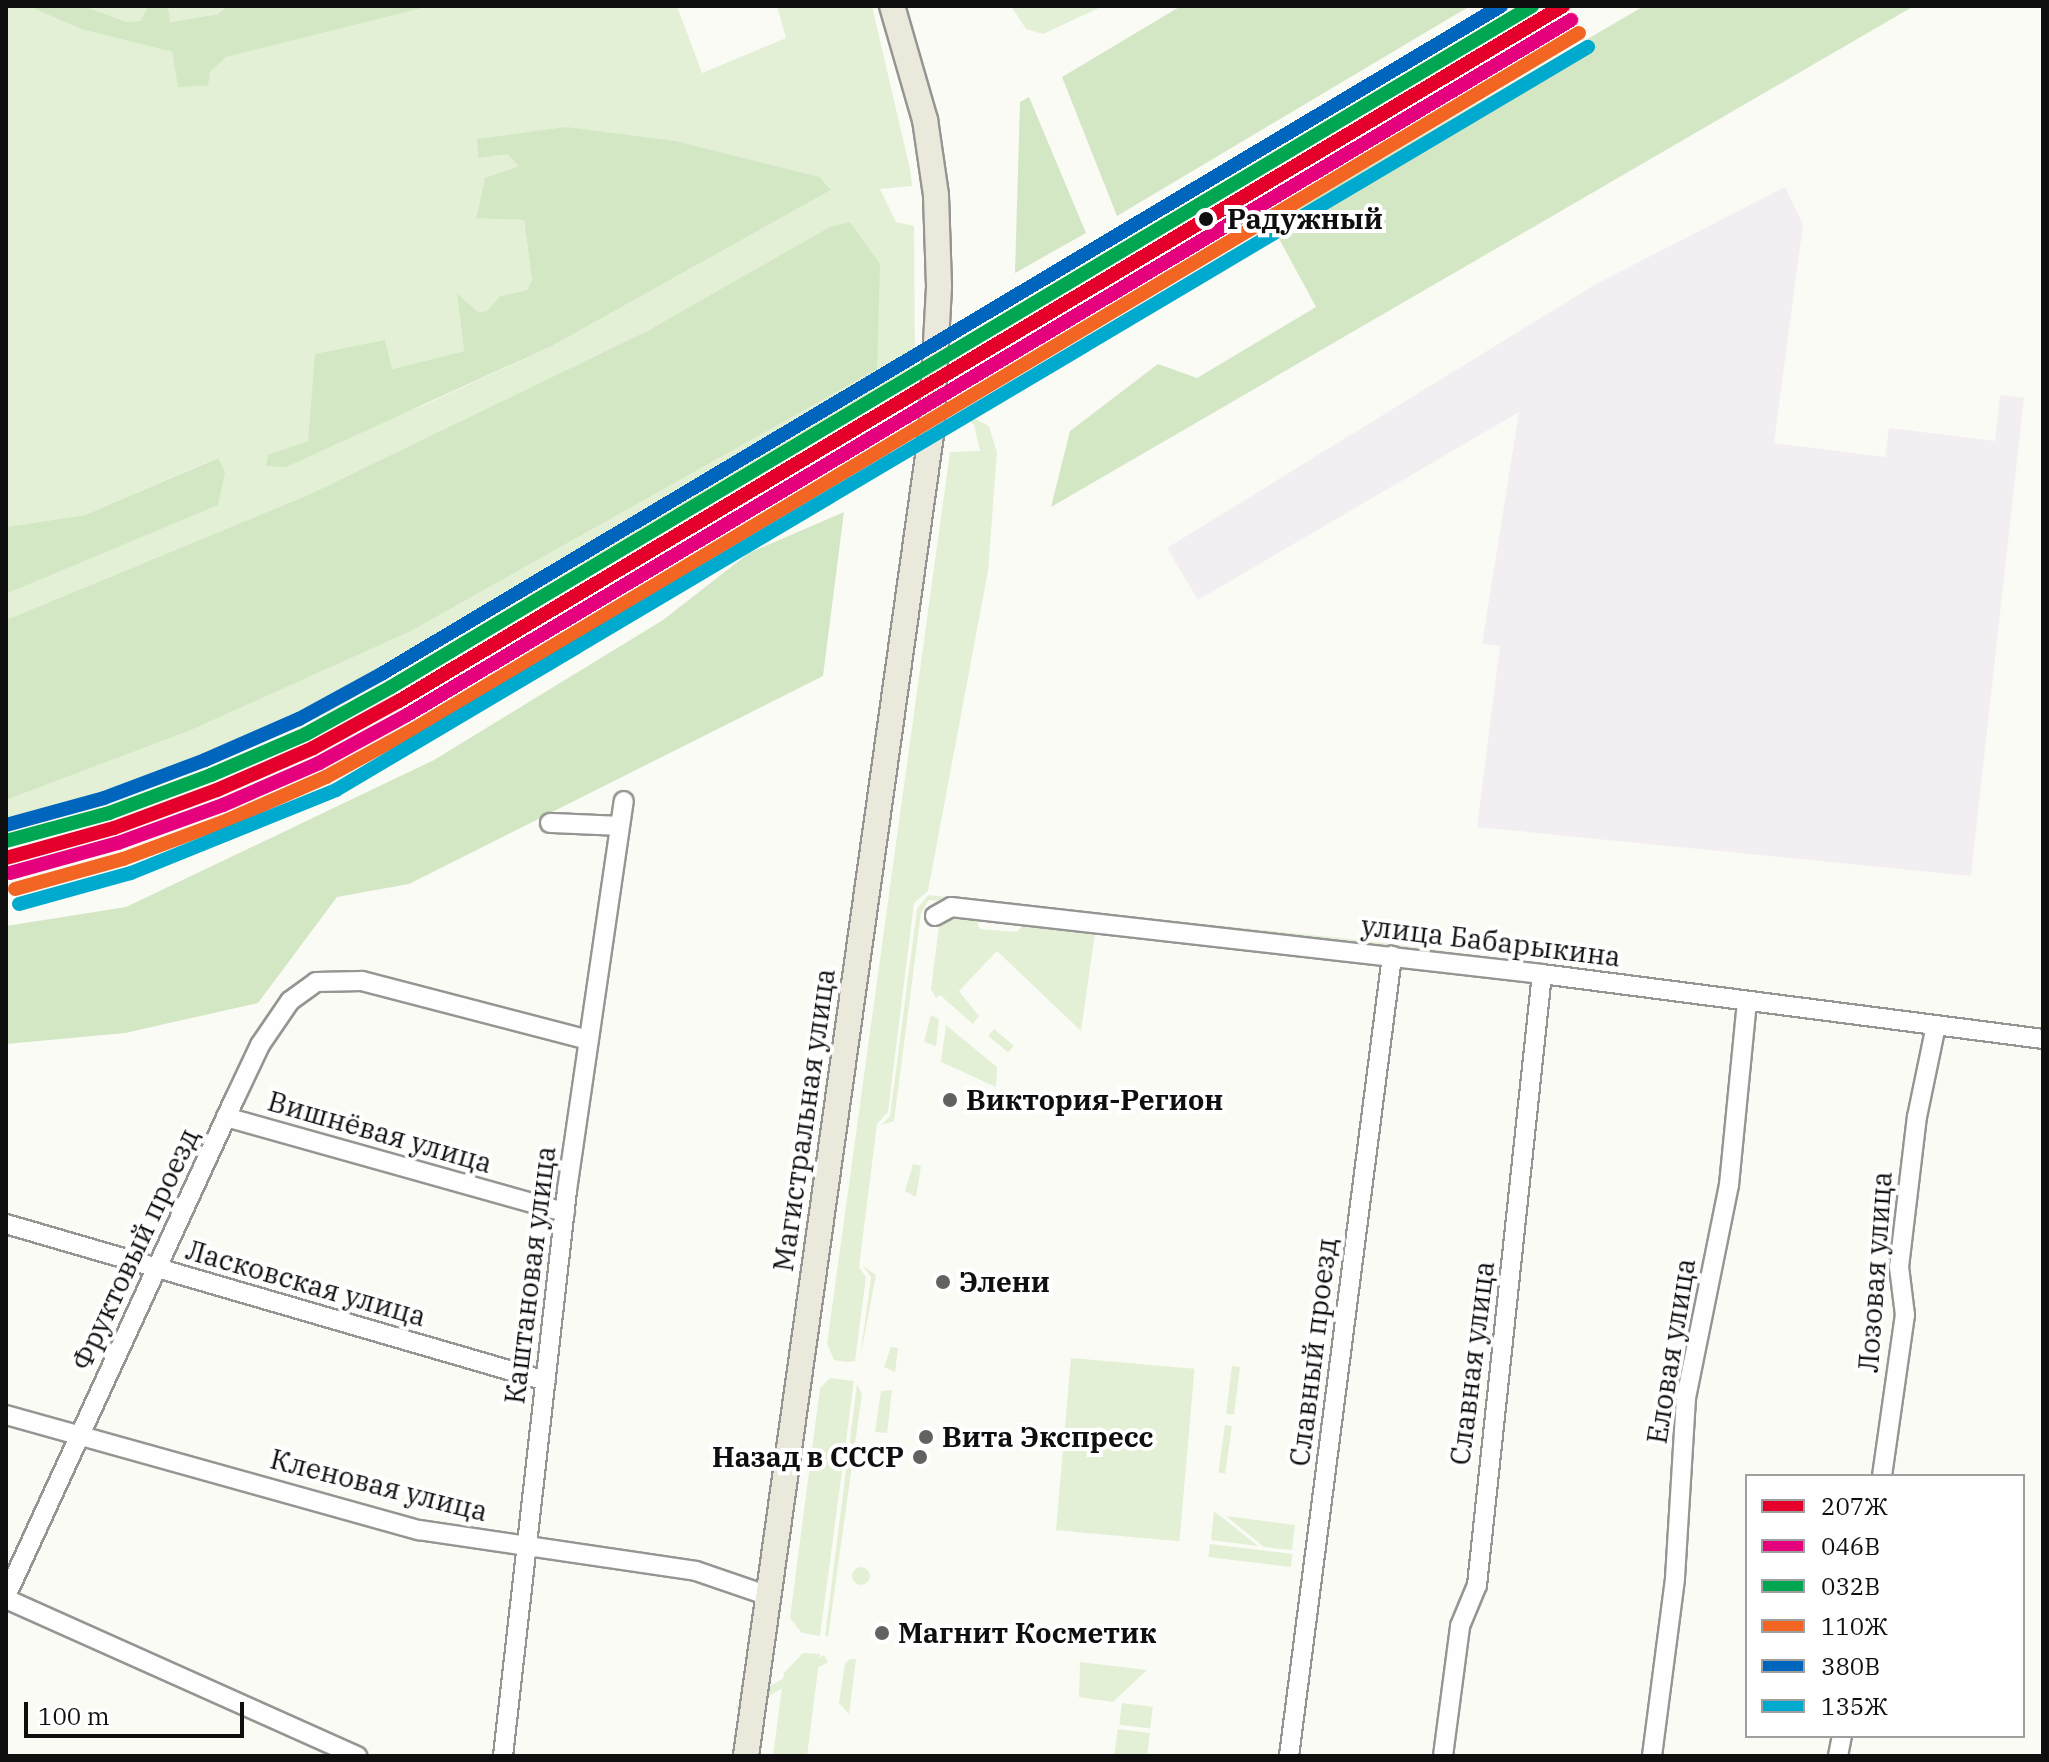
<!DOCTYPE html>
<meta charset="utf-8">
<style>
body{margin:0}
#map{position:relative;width:2049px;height:1762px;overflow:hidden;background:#fbfbf5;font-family:"IBM Plex Serif",serif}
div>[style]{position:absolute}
.industrial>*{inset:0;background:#f3eef1}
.green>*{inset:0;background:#e3f0d6;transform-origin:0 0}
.round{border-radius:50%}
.forest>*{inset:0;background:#d3e7c5}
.roads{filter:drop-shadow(2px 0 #959593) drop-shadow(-2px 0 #959593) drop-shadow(0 2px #959593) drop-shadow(0 -2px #959593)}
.minor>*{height:18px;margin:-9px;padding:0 9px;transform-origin:9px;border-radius:9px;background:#fefefe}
.major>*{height:24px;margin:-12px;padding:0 12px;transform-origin:12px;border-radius:12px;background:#ebe9dc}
.rail-1>*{height:14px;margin:-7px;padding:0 7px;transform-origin:7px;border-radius:7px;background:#e4002b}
.rail-2>*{height:14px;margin:-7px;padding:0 7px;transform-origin:7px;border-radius:7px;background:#e5007d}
.rail-3>*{height:14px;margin:-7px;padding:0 7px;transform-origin:7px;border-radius:7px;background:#00a651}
.rail-4>*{height:14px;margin:-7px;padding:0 7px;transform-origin:7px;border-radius:7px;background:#f26522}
.rail-5>*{height:14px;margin:-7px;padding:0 7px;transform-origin:7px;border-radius:7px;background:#0065bd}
.rail-6>*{height:14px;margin:-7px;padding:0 7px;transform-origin:7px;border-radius:7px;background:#00a9ce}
.dots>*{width:22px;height:22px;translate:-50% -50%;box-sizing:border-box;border:4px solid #fff;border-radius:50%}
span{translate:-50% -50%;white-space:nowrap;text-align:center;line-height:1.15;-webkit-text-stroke:8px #fff;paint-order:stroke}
.stop-label{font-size:28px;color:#0f0f0f;font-weight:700}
.left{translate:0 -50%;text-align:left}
.street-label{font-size:28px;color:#0f0f0f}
.poi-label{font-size:28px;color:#0f0f0f;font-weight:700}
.right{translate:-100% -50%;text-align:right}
.frame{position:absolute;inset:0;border:8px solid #0f0f0f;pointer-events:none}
.legend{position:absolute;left:1745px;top:1474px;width:280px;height:264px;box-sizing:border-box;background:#fff;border:2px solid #9f9f9f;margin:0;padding:10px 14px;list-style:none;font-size:24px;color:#0f0f0f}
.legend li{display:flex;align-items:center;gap:16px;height:40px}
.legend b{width:40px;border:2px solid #9f9f9f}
.scale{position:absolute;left:24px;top:1702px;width:220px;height:36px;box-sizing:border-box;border:4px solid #0f0f0f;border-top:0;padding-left:10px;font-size:24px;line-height:28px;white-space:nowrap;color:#0f0f0f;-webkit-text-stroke:6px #fff;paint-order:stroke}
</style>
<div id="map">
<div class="industrial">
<div style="clip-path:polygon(1785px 187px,1803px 224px,1774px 443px,1885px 457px,1889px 428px,1995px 441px,2000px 395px,2024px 398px,1971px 876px,1477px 827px,1500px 646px,1482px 644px,1519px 412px,1198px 600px,1167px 548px,1596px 284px)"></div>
</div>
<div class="green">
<div style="clip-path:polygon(evenodd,6px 6px,28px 6px,81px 29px,172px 52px,179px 87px,207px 86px,210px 72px,225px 57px,431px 6px,677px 6px,702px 73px,786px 38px,777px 6px,872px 6px,910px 169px,912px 186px,880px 189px,896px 222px,914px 226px,915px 369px,329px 712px,158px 786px,6px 833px,6px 800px,189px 731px,409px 632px,651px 329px,308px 495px,6px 620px,6px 594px,217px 505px,217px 458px,85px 515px,6px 527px,6px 6px,507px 154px,831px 190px,552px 346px,422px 406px,268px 455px,308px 442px,316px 354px,392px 369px,464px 351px,458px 294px,478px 312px,487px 311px,500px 296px,527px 290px,532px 280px,524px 220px,476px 217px,485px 179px,520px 166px,507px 154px)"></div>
<div style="clip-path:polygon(83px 6px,148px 6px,141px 22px,127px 22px)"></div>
<div style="clip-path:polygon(168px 6px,228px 6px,218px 14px,169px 22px)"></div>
<div style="clip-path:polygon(1011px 6px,1103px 6px,1043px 34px,1026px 29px)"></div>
<div style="clip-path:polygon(962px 412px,989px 426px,997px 453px,988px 571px,928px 891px,914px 903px,888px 1112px,877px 1124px,859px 1267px,866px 1277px,855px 1361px,848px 1362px,834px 1360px,827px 1344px,950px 452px,980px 451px,974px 425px)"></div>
<div style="clip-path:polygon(928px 895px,1359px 940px,1521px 961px,929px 900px,921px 913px,894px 1121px,881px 1125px,890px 1116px,917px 909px)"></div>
<div style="clip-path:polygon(947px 915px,976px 919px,980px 929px,1017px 932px,1025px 922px,1095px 933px,1081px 1031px,997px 951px,959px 991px,979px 1016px,973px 1024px,940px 995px,936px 998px,931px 989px,939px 926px)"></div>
<div style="clip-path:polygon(931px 1015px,939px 1019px,936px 1046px,924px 1042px)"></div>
<div style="clip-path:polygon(946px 1025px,997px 1067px,996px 1087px,941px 1062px)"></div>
<div style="left:994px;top:1029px;width:26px;height:9px;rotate:40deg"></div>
<div style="clip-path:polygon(913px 1164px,921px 1166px,916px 1197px,905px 1191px)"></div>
<div style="clip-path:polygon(863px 1266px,876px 1275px,860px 1359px,871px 1277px)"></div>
<div style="clip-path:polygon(891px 1347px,898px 1348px,895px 1372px,884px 1367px)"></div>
<div style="left:1071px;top:1358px;width:124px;height:173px;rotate:5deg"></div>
<div style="left:1232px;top:1366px;width:8px;height:48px;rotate:7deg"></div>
<div style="clip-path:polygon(830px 1378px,854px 1381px,820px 1636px,802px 1633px,790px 1618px,820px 1388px)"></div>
<div style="clip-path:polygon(857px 1384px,862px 1394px,828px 1637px,825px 1636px)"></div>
<div style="clip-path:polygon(892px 1390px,887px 1433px,875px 1432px,881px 1391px)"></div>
<div style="left:1225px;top:1425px;width:7px;height:48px;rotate:8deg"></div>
<div style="clip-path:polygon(1214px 1511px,1258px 1546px,1211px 1540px)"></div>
<div style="clip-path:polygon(1226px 1516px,1295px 1525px,1292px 1550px,1264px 1547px)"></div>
<div style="left:1210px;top:1544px;width:83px;height:13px;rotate:7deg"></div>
<div class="round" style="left:852px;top:1567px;width:18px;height:18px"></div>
<div style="clip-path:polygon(803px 1653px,820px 1654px,807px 1756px,773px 1756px,784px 1673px)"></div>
<div style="left:824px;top:1655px;width:8px;height:102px;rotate:60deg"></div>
<div style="clip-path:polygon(850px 1659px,856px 1659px,849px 1714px,839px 1703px,845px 1664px)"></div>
<div style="clip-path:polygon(1080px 1662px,1105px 1665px,1147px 1670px,1113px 1702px,1079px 1697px)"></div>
<div style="left:1122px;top:1703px;width:31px;height:22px;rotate:7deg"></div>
<div style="clip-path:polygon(1118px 1729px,1150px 1733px,1147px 1756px,1114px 1756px)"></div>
</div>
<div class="forest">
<div style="clip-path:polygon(28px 6px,83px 6px,127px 22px,141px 21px,148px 6px,168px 6px,170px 22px,218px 14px,228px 6px,431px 6px,226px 57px,210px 72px,208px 86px,178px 87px,172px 52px,81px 29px)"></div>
<div style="clip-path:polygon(1181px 6px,1470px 6px,1117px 216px,1062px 77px)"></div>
<div style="clip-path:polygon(1644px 6px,1914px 6px,1051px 507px,1070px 431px,1158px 364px,1197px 378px,1316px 307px,1271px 224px)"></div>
<div style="clip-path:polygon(1029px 97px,1086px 233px,1015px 273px,1020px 102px)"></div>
<div style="clip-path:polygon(566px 127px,675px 141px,819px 177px,831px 190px,552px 346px,286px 467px,266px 466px,268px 455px,308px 441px,315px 354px,385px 340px,392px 369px,464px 351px,457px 293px,478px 312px,487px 311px,500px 296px,527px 290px,532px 280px,524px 220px,476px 218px,485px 178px,519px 166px,507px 154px,478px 158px,477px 139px)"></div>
<div style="clip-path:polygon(850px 222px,880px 264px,877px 369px,409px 632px,189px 731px,6px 800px,6px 620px,308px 495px,651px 329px,830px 227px)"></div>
<div style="clip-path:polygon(218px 458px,225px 472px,218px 505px,6px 594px,6px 527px,85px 515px)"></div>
<div style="clip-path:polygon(844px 512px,823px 676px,409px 884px,337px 897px,258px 1003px,125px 1033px,6px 1044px,6px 926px,126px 907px,434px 760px,663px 620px,749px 553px)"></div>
</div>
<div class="roads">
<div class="minor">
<div style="left:550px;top:823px;width:68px;rotate:2.5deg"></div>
<div style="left:935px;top:916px;width:18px;rotate:-29deg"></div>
<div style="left:951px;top:907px;width:595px;rotate:6.47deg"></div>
<div style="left:1542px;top:974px;width:505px;rotate:7.39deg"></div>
<div style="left:226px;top:1117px;width:352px;rotate:15.7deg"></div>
<div style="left:6px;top:1224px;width:562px;rotate:16.21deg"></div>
<div style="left:6px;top:1415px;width:429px;rotate:15.6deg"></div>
<div style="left:419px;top:1530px;width:280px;rotate:8.4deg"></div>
<div style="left:696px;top:1571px;width:74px;rotate:18.9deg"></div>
<div style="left:1882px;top:1476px;width:163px;rotate:-81.9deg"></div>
<div style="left:1905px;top:1315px;width:48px;rotate:-97.1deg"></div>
<div style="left:1899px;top:1267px;width:151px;rotate:-83.2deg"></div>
<div style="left:1917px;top:1117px;width:94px;rotate:-78.3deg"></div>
<div style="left:6px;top:1596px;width:548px;rotate:-65.31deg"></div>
<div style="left:235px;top:1098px;width:59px;rotate:-64.7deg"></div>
<div style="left:260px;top:1045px;width:53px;rotate:-55.7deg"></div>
<div style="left:290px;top:1001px;width:32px;rotate:-36deg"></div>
<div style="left:316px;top:982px;width:46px;rotate:-1.2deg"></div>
<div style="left:362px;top:981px;width:234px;rotate:14.6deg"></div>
<div style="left:6px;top:1599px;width:385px;rotate:24.1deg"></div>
<div style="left:503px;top:1756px;width:570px;rotate:-83.55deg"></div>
<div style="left:567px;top:1190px;width:393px;rotate:-81.7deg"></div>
<div style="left:1289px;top:1756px;width:807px;rotate:-82.66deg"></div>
<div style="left:1443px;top:1756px;width:131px;rotate:-82.5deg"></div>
<div style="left:1460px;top:1626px;width:44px;rotate:-67.5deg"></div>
<div style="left:1477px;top:1585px;width:614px;rotate:-83.93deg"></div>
<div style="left:1652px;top:1756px;width:179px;rotate:-82.6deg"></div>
<div style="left:1675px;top:1578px;width:180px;rotate:-86.5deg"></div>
<div style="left:1686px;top:1398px;width:217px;rotate:-78.6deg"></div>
<div style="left:1729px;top:1185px;width:184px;rotate:-84.4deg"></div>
<div style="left:1838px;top:1756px;width:20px;rotate:-79deg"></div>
</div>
<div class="major">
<div style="left:746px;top:1756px;width:1334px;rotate:-82.03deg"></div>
<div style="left:931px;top:435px;width:149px;rotate:-86.9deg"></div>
<div style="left:939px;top:286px;width:91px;rotate:-91.9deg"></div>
<div style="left:936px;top:195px;width:76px;rotate:-98.3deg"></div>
<div style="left:925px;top:120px;width:119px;rotate:-106.1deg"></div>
</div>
</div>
<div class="rail-1">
<div style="left:6px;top:858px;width:112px;rotate:-15.5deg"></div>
<div style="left:114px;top:828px;width:110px;rotate:-20.3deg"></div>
<div style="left:217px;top:790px;width:105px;rotate:-23.6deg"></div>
<div style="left:313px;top:748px;width:98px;rotate:-28.7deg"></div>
<div style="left:399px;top:701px;width:1356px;rotate:-30.84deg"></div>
</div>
<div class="rail-2">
<div style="left:10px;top:873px;width:112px;rotate:-15.5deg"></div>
<div style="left:118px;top:843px;width:112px;rotate:-19.9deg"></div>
<div style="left:223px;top:805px;width:105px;rotate:-23.6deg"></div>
<div style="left:319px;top:763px;width:100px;rotate:-28.6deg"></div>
<div style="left:407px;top:715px;width:1356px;rotate:-30.84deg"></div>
</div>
<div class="rail-3">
<div style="left:6px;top:841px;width:107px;rotate:-15.2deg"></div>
<div style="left:109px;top:813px;width:109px;rotate:-20.4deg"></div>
<div style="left:211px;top:775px;width:103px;rotate:-23.3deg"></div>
<div style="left:306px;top:734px;width:97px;rotate:-28.9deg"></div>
<div style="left:391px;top:687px;width:1329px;rotate:-30.83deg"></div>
</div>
<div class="rail-4">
<div style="left:15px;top:889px;width:112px;rotate:-15.5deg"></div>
<div style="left:123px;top:859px;width:112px;rotate:-20.4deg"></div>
<div style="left:228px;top:820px;width:107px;rotate:-23.7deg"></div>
<div style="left:326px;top:777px;width:100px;rotate:-28.6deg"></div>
<div style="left:414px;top:729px;width:1357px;rotate:-30.86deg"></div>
</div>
<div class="rail-5">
<div style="left:6px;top:825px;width:102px;rotate:-15.4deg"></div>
<div style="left:104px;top:798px;width:108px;rotate:-20.6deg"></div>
<div style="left:205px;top:760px;width:103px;rotate:-23.6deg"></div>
<div style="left:299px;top:719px;width:96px;rotate:-28.7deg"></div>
<div style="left:383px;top:673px;width:1302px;rotate:-30.82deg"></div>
</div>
<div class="rail-6">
<div style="left:19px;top:904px;width:116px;rotate:-15.5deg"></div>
<div style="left:131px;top:873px;width:221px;rotate:-22deg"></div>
<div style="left:336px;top:790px;width:1456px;rotate:-30.69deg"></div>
</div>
<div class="dots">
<div style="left:1206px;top:219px;background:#0f0f0f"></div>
<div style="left:950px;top:1100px;background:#626260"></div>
<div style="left:943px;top:1282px;background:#626260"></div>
<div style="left:926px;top:1437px;background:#626260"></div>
<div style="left:920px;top:1457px;background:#626260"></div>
<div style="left:882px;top:1633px;background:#626260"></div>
</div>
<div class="stop-label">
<span class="left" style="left:1227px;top:219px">Радужный</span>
</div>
<div class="street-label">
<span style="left:1491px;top:941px;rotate:7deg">улица Бабарыкина</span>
<span style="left:804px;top:1120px;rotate:-82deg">Магистральная улица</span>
<span style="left:380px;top:1132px;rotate:16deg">Вишнёвая улица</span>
<span style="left:135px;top:1249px;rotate:-65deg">Фруктовый проезд</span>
<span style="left:1875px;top:1272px;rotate:-86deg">Лозовая улица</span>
<span style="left:530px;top:1275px;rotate:-83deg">Каштановая улица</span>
<span style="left:306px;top:1283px;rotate:16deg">Ласковская улица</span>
<span style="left:1671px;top:1351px;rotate:-81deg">Еловая улица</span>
<span style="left:1313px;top:1352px;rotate:-83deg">Славный проезд</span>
<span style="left:1472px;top:1363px;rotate:-83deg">Славная улица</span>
<span style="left:379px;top:1485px;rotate:14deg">Кленовая улица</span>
</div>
<div class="poi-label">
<span class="left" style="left:966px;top:1100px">Виктория-Регион</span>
<span class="left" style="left:959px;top:1282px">Элени</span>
<span class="left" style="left:942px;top:1437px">Вита Экспресс</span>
<span class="right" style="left:904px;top:1457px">Назад в СССР</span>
<span class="left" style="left:898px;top:1633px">Магнит Косметик</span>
</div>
<div class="frame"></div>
<ul class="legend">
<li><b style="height:10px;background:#e4002b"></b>207Ж</li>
<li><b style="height:10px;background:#e5007d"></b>046В</li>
<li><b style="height:10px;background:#00a651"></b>032В</li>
<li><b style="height:10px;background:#f26522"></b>110Ж</li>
<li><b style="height:10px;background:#0065bd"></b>380В</li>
<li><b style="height:10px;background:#00a9ce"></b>135Ж</li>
</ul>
<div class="scale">100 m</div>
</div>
